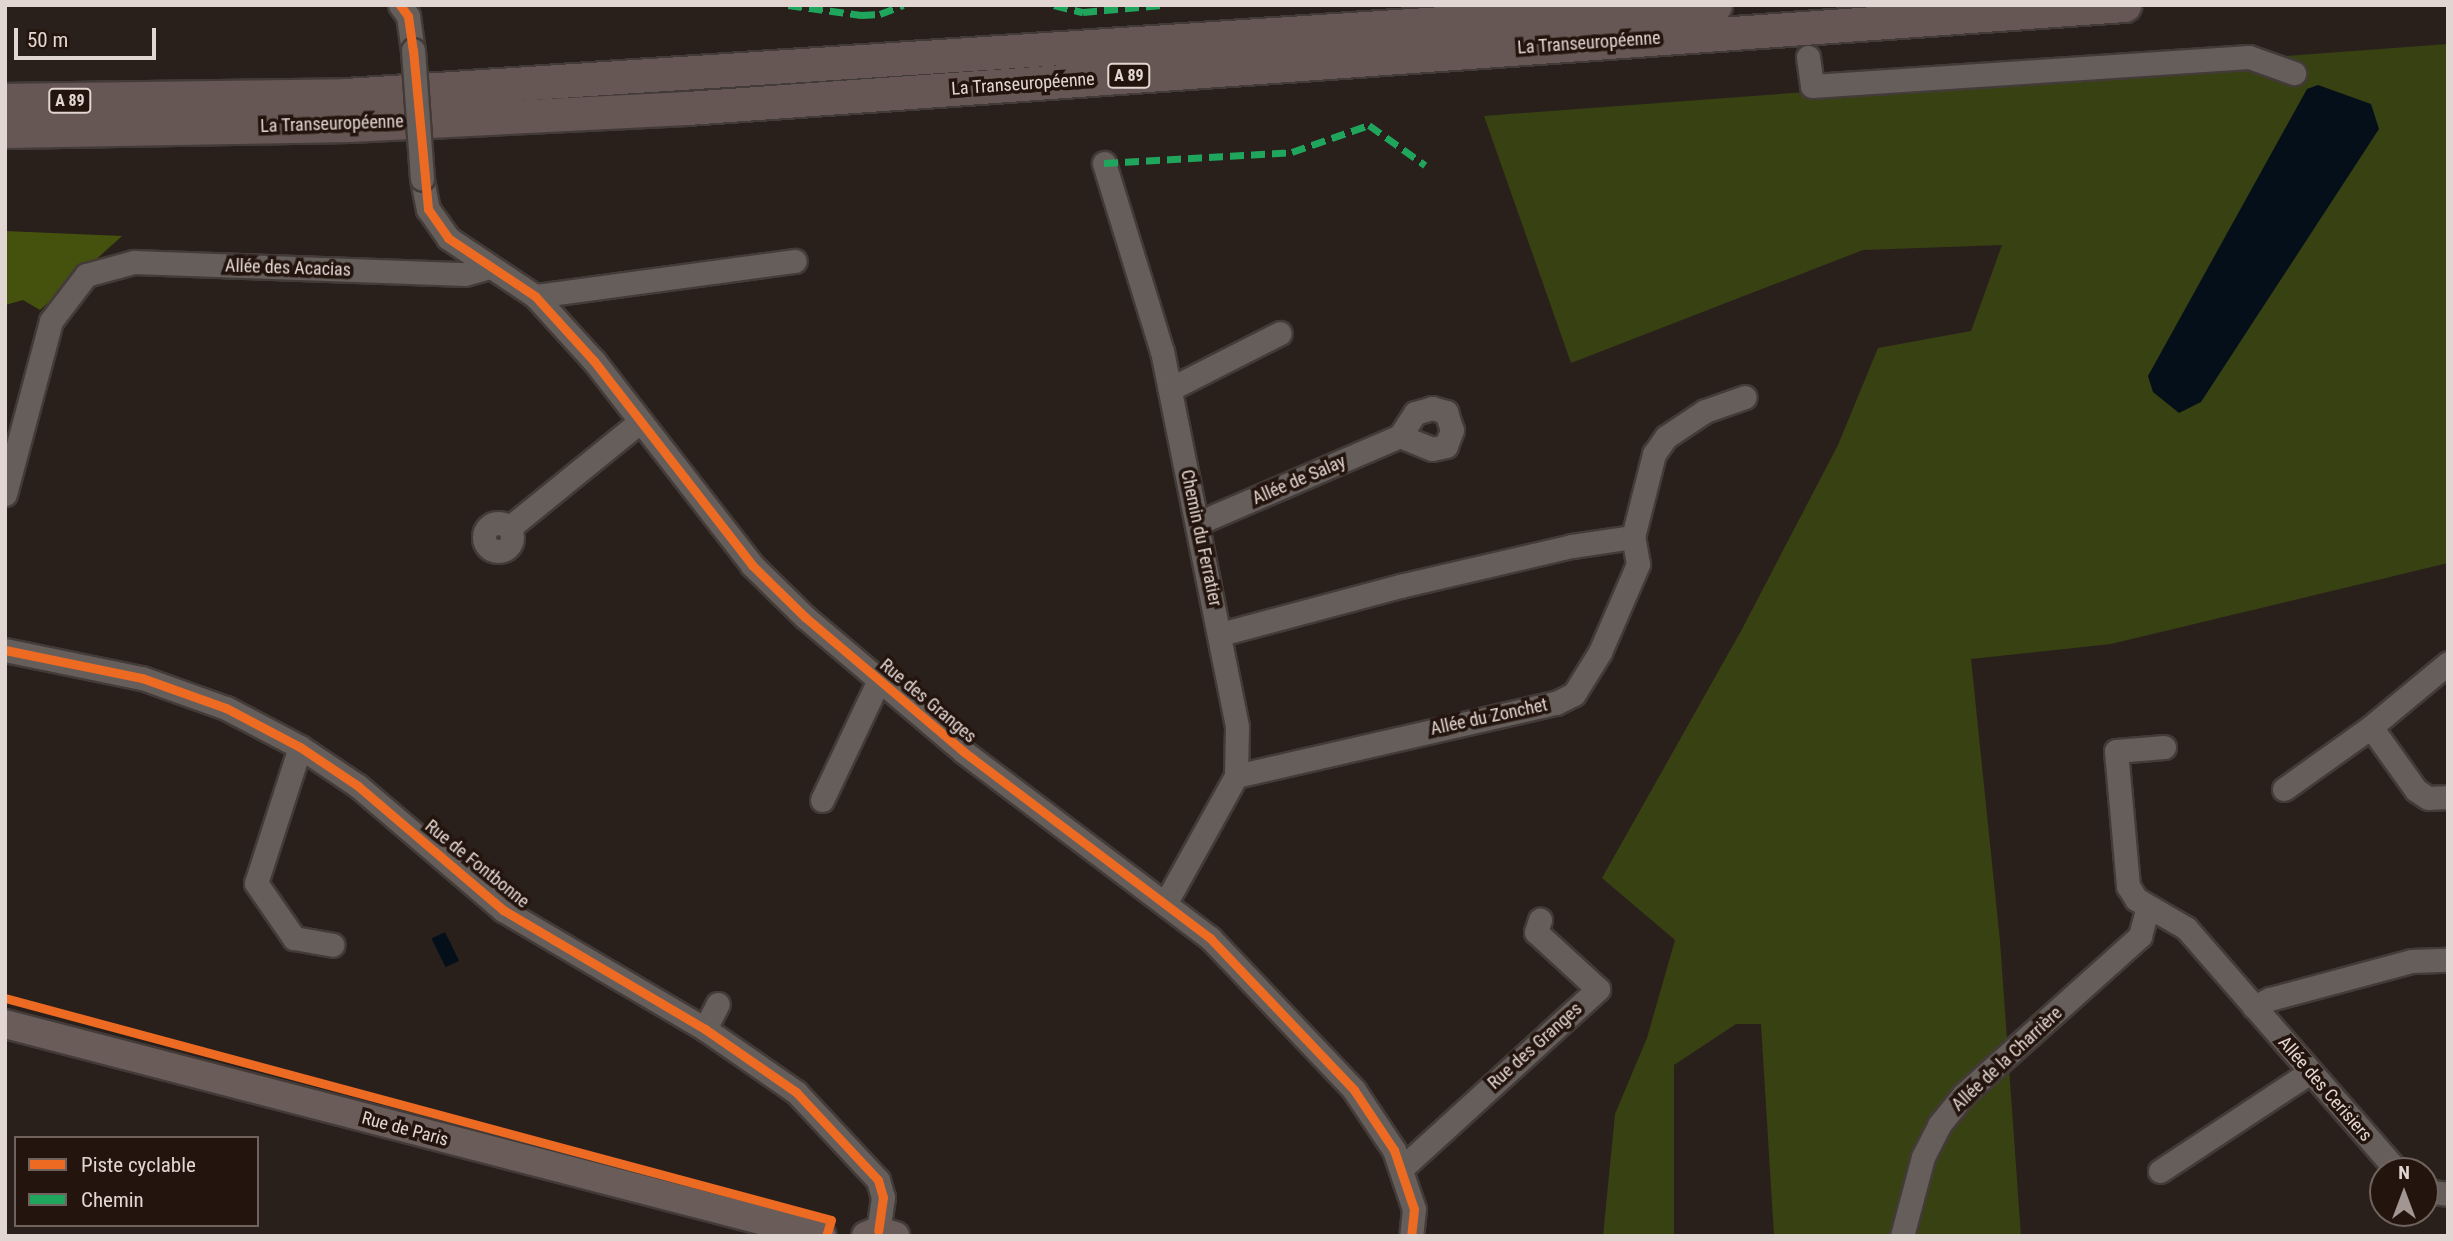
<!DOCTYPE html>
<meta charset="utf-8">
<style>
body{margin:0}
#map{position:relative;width:2453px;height:1241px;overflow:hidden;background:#29201c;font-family:"Roboto Condensed",sans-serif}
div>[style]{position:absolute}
.green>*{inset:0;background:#384112}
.forest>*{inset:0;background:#45520d}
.water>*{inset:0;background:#040f1a;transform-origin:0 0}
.roads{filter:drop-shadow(2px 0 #433b38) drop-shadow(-2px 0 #433b38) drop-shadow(0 2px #433b38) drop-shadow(0 -2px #433b38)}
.minor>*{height:23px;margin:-11.5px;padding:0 11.5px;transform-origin:11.5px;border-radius:11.5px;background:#655e5b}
.minor>.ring{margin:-11.5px;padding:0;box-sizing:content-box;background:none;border:23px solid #655e5b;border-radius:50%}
.major>*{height:28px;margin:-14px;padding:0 14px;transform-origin:14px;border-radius:14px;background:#6a5c59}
.highway>*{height:33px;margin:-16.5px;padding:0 16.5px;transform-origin:16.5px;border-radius:16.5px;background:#675754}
.bridges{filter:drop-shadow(2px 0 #433b38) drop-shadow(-2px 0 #433b38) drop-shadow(0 2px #433b38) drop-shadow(0 -2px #433b38)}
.minor-bridge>*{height:23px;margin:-11.5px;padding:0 11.5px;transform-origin:11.5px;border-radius:11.5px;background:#655e5b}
.quiet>*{height:7px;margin-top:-3.5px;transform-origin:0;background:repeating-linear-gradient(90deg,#20a55d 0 14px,transparent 0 21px)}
.cycleway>*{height:9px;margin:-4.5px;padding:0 4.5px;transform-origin:4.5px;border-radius:4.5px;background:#ed6a23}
span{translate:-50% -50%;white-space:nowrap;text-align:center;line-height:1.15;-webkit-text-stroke:7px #24140e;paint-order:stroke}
.shield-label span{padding:2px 5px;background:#24140e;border:2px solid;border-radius:5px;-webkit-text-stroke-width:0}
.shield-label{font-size:16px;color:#e2d6d2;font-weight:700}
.street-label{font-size:18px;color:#e2d6d2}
.frame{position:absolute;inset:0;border:7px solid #e2d6d2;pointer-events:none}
.legend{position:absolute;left:14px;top:1136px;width:245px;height:91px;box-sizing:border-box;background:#24140e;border:2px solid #70625c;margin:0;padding:9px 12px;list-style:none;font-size:21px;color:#e2d6d2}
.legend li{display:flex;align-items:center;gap:14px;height:35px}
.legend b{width:35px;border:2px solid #70625c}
.north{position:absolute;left:2369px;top:1157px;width:70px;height:70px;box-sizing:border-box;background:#24140e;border:2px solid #70625c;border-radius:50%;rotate:0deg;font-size:19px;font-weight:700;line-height:28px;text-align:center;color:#e2d6d2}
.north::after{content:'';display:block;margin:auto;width:24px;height:32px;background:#a19692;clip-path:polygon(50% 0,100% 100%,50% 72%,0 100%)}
.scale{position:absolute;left:14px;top:28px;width:142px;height:32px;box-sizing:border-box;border:4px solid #e2d6d2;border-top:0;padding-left:9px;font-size:21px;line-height:24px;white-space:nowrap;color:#e2d6d2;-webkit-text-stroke:5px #24140e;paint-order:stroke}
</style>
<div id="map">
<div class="green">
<div style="clip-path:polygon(2448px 44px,2448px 563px,2111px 644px,1971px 659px,2000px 941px,2021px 1236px,1774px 1236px,1761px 1024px,1736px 1024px,1674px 1065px,1674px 1236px,1603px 1236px,1615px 1114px,1647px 1038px,1675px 940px,1602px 878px,1741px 631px,1838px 445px,1878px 348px,1971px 331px,2002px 245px,1863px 250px,1571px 363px,1484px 116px)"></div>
</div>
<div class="forest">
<div style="clip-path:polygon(5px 231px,122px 236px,40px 310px,23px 300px,5px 305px)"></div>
</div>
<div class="water">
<div style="clip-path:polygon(2318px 85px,2371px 104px,2379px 129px,2201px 402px,2179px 413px,2153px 392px,2148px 376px,2307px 89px)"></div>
<div style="left:445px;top:932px;width:32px;height:15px;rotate:64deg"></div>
</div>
<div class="roads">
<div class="minor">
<div style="left:400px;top:5px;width:14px;rotate:54deg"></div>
<div style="left:408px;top:16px;width:34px;rotate:82deg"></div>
<div style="left:1808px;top:57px;width:29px;rotate:82deg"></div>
<div style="left:1812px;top:86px;width:438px;rotate:-3.8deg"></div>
<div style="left:2249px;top:57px;width:48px;rotate:19.6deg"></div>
<div style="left:1104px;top:163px;width:197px;rotate:72.9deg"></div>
<div style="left:1162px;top:351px;width:383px;rotate:78.7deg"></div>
<div style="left:1237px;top:727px;width:49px;rotate:91.2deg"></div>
<div style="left:1236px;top:776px;width:146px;rotate:119deg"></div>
<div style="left:422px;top:179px;width:31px;rotate:79deg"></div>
<div style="left:428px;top:209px;width:35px;rotate:55deg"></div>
<div style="left:448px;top:238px;width:105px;rotate:33.7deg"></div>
<div style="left:535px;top:296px;width:88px;rotate:47.8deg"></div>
<div style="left:594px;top:361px;width:258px;rotate:52.2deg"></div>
<div style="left:752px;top:565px;width:74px;rotate:44.5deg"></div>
<div style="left:805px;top:617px;width:209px;rotate:40.3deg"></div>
<div style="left:964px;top:752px;width:308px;rotate:37.1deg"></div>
<div style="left:1210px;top:938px;width:209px;rotate:46.5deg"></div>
<div style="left:1354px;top:1090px;width:72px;rotate:56.3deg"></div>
<div style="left:1394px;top:1150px;width:62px;rotate:71.3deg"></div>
<div style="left:1414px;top:1209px;width:27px;rotate:96deg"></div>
<div style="left:535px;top:296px;width:262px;rotate:-7.7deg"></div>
<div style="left:1170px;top:389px;width:123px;rotate:-27deg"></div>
<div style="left:5px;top:494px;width:179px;rotate:-75.1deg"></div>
<div style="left:51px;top:321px;width:58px;rotate:-52.7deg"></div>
<div style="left:86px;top:275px;width:50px;rotate:-15.2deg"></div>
<div style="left:134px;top:262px;width:331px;rotate:2.1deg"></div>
<div style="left:465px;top:274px;width:26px;rotate:-16deg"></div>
<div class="ring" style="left:484px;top:523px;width:5px;height:5px"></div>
<div style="left:1198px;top:523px;width:220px;rotate:-23.3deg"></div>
<div style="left:1400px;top:436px;width:27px;rotate:-57deg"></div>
<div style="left:1415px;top:413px;width:18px;rotate:-16deg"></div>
<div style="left:1432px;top:408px;width:15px;rotate:16deg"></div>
<div style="left:1446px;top:412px;width:19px;rotate:72deg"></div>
<div style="left:1452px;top:430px;width:17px;rotate:111deg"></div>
<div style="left:1446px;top:446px;width:14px;rotate:168deg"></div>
<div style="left:1432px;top:449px;width:35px;rotate:-158deg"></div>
<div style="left:509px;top:528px;width:166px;rotate:-39.1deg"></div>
<div style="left:1221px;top:634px;width:185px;rotate:-15deg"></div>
<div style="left:1400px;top:586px;width:177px;rotate:-13.1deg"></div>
<div style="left:1572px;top:546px;width:62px;rotate:-8.4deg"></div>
<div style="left:5px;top:650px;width:140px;rotate:11.6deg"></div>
<div style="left:142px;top:678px;width:89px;rotate:19.7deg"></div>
<div style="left:226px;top:708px;width:84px;rotate:27.8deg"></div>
<div style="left:300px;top:747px;width:70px;rotate:33.9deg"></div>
<div style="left:358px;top:786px;width:191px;rotate:40.5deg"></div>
<div style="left:503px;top:910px;width:234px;rotate:30.5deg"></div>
<div style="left:705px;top:1029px;width:111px;rotate:34.7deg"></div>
<div style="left:796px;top:1092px;width:120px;rotate:47deg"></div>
<div style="left:878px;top:1180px;width:18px;rotate:74deg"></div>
<div style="left:883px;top:1197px;width:34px;rotate:98deg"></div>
<div style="left:2448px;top:663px;width:100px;rotate:140.3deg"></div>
<div style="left:2371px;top:727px;width:77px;rotate:54.5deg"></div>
<div style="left:2416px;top:790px;width:14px;rotate:34deg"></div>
<div style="left:2428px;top:798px;width:20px;rotate:-3deg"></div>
<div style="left:300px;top:747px;width:143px;rotate:107.9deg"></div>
<div style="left:256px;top:883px;width:67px;rotate:55.4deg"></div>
<div style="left:294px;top:938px;width:39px;rotate:10deg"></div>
<div style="left:2164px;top:747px;width:48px;rotate:175.2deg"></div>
<div style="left:2116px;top:751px;width:136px;rotate:84.9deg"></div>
<div style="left:2128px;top:886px;width:15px;rotate:58deg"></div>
<div style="left:2136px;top:899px;width:58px;rotate:30.1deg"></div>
<div style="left:2186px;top:928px;width:322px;rotate:49deg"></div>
<div style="left:1236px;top:776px;width:328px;rotate:-12.9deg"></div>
<div style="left:1556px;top:703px;width:20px;rotate:-27deg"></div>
<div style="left:1574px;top:694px;width:49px;rotate:-58.2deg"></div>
<div style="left:1600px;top:652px;width:96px;rotate:-66.6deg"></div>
<div style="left:1638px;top:564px;width:27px;rotate:-100deg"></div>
<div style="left:1633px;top:537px;width:86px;rotate:-75.8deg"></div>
<div style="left:1654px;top:454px;width:21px;rotate:-55deg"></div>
<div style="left:1666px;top:437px;width:47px;rotate:-33.7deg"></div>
<div style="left:1705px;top:411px;width:42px;rotate:-19.3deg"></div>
<div style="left:2284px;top:789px;width:107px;rotate:-35.5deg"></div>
<div style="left:822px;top:800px;width:133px;rotate:-64.6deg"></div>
<div style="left:2254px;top:1007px;width:18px;rotate:-27deg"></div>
<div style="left:2270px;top:999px;width:147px;rotate:-15deg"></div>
<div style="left:2412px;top:961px;width:34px;rotate:-2deg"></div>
<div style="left:705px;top:1029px;width:28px;rotate:-63deg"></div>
<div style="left:1401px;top:1169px;width:267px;rotate:-42.4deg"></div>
<div style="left:1598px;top:989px;width:84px;rotate:-137.4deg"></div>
<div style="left:1536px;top:932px;width:13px;rotate:-72deg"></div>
<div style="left:2160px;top:1171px;width:180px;rotate:-33.4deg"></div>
<div style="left:2425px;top:1191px;width:23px;rotate:7deg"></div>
<div style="left:1902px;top:1236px;width:82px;rotate:-75.1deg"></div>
<div style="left:1923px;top:1157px;width:36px;rotate:-63deg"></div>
<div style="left:1939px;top:1125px;width:38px;rotate:-51deg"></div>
<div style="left:1963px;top:1095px;width:238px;rotate:-41.9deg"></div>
<div style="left:2140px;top:936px;width:30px;rotate:-75deg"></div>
</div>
<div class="major">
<div style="left:5px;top:1024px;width:844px;rotate:14.55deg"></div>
<div style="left:866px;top:1236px;width:13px;rotate:-23deg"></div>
<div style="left:878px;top:1231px;width:18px;rotate:16deg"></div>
</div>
<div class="highway">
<div style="left:5px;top:100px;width:341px;rotate:-0.8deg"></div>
<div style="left:346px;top:95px;width:1372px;rotate:-3.76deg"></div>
<div style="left:5px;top:131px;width:345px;rotate:-1deg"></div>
<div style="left:350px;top:125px;width:337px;rotate:-2.9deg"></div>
<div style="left:687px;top:108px;width:1441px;rotate:-4.1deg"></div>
</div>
</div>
<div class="bridges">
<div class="minor-bridge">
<div style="left:413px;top:50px;width:129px;rotate:86deg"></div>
</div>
</div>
<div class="quiet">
<div style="left:788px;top:5px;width:74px;rotate:7.8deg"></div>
<div style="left:861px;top:15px;width:19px;rotate:-3deg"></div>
<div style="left:880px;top:14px;width:25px;rotate:-21deg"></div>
<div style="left:1054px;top:5px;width:30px;rotate:14deg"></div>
<div style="left:1083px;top:12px;width:79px;rotate:-5.1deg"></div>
<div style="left:1104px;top:163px;width:188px;rotate:-3.3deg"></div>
<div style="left:1292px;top:152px;width:82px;rotate:-19.3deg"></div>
<div style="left:1369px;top:125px;width:69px;rotate:35.5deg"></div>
</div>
<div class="cycleway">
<div style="left:400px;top:5px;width:14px;rotate:54deg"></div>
<div style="left:408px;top:16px;width:34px;rotate:82deg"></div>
<div style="left:413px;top:50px;width:160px;rotate:84.6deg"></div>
<div style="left:428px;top:209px;width:35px;rotate:55deg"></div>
<div style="left:448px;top:238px;width:105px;rotate:33.7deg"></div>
<div style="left:535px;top:296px;width:88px;rotate:47.8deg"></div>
<div style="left:594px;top:361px;width:258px;rotate:52.2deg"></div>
<div style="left:752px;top:565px;width:74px;rotate:44.5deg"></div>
<div style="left:805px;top:617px;width:209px;rotate:40.3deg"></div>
<div style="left:964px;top:752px;width:308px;rotate:37.1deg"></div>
<div style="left:1210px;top:938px;width:209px;rotate:46.5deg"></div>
<div style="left:1354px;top:1090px;width:72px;rotate:56.3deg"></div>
<div style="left:1394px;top:1150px;width:62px;rotate:71.3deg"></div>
<div style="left:1414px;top:1209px;width:27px;rotate:96deg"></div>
<div style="left:5px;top:650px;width:140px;rotate:11.6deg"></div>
<div style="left:142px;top:678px;width:89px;rotate:19.7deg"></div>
<div style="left:226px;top:708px;width:84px;rotate:27.8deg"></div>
<div style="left:300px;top:747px;width:70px;rotate:33.9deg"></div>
<div style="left:358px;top:786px;width:191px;rotate:40.5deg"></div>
<div style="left:503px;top:910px;width:234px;rotate:30.5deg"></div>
<div style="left:705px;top:1029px;width:111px;rotate:34.7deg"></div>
<div style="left:796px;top:1092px;width:120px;rotate:47deg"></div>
<div style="left:878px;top:1180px;width:18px;rotate:74deg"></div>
<div style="left:883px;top:1197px;width:34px;rotate:98deg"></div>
<div style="left:5px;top:998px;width:855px;rotate:15.04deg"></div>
<div style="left:831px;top:1220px;width:17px;rotate:107deg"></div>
</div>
<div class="shield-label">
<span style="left:1129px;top:76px">A 89</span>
<span style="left:70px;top:101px">A 89</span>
</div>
<div class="street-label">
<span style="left:1589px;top:43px;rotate:-4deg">La Transeuropéenne</span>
<span style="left:1023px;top:84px;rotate:-4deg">La Transeuropéenne</span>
<span style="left:332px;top:124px;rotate:-2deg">La Transeuropéenne</span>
<span style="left:288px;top:268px;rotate:2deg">Allée des Acacias</span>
<span style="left:1299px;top:480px;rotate:-23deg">Allée de Salay</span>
<span style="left:1201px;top:538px;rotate:78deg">Chemin du Ferratier</span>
<span style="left:928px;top:701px;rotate:40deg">Rue des Granges</span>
<span style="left:1489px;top:717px;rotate:-12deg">Allée du Zonchet</span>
<span style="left:477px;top:864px;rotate:39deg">Rue de Fontbonne</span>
<span style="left:1535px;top:1046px;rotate:-42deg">Rue des Granges</span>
<span style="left:2007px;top:1059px;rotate:-43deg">Allée de la Charrière</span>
<span style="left:2325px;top:1089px;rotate:49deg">Allée des Cerisiers</span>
<span style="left:405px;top:1129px;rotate:15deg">Rue de Paris</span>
</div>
<div class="frame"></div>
<ul class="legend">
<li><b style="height:9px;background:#ed6a23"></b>Piste cyclable</li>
<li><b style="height:9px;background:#20a55d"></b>Chemin</li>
</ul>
<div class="north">N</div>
<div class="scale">50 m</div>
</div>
